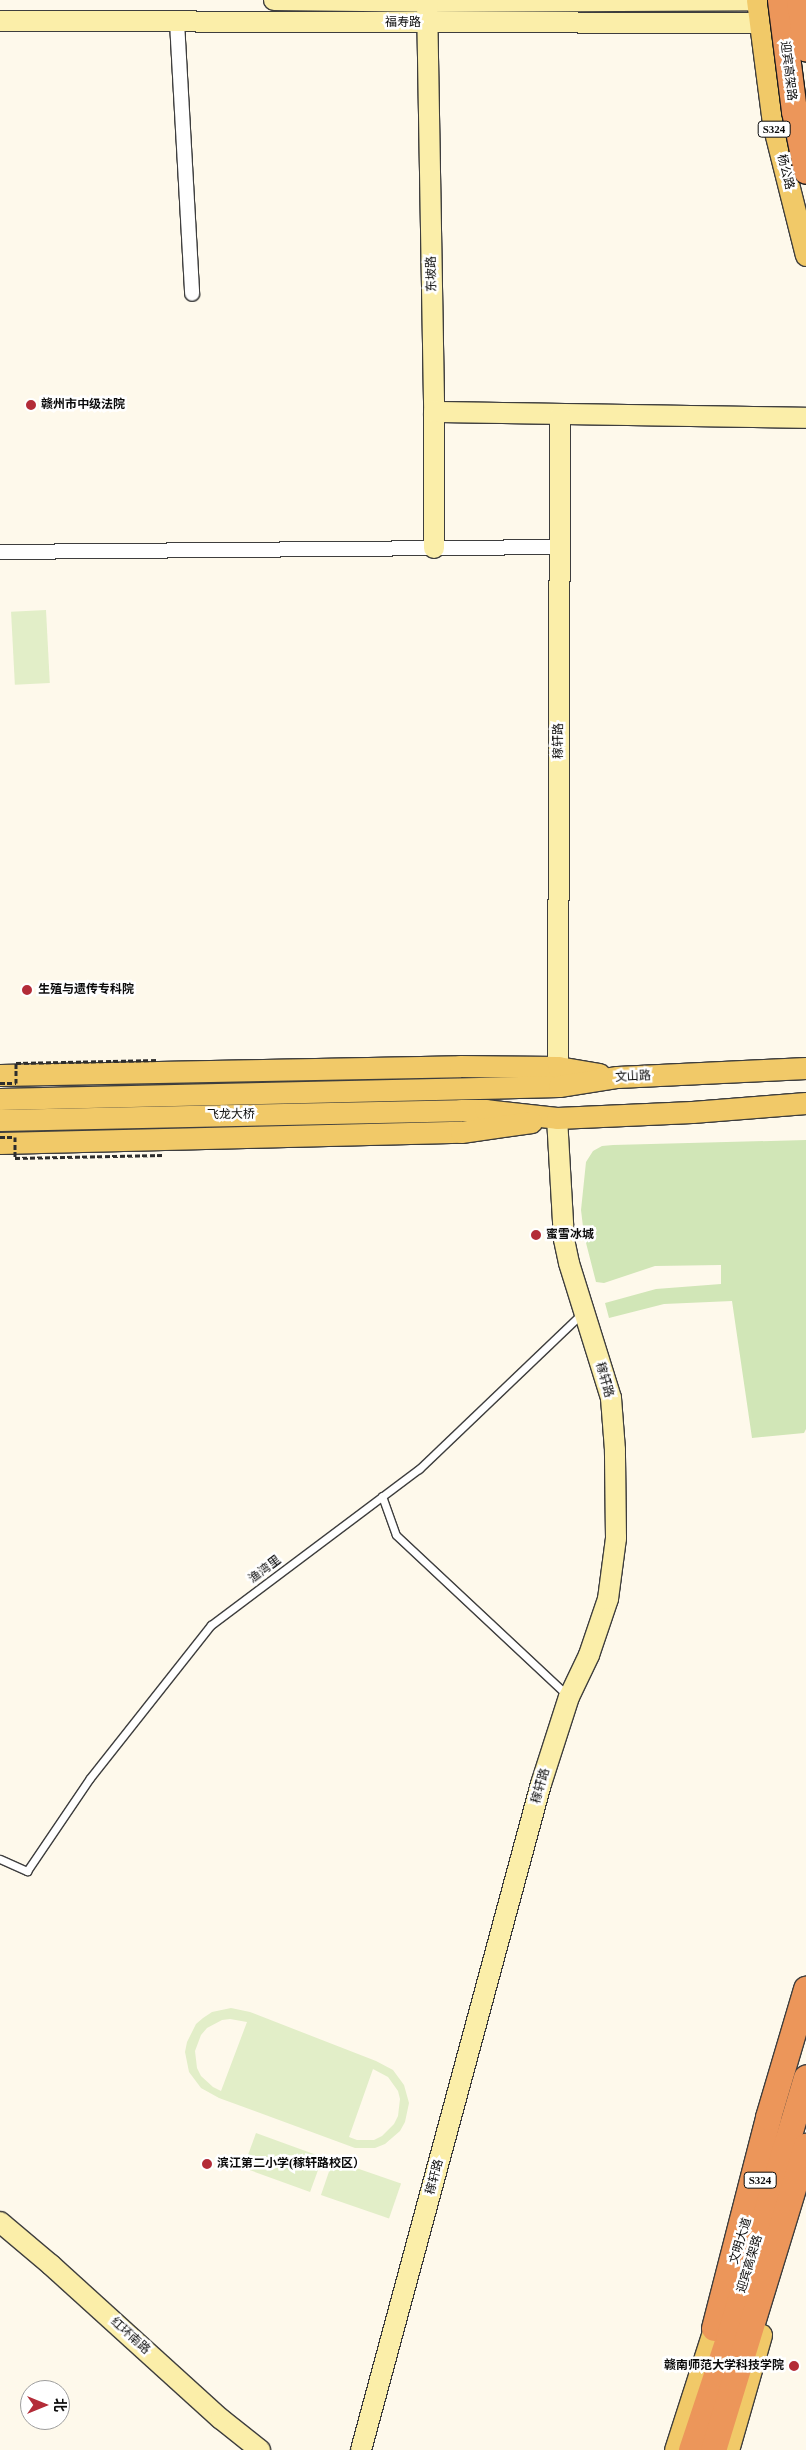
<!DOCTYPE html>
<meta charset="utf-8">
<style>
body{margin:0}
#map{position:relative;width:806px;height:2450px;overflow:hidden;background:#fef9eb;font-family:"Times New Roman","Noto Sans SC",serif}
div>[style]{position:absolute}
.green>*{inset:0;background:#d1e6b7}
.pitch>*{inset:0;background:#e2eec8;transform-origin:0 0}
.roads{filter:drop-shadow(1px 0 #3e3e3e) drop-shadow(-1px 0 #3e3e3e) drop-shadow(0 1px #3e3e3e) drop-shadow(0 -1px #3e3e3e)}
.lane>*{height:7px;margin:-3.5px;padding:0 3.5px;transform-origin:3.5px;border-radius:3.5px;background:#fff}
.street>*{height:14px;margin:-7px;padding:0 7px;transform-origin:7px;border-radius:7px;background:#fff}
.secondary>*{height:20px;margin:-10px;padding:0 10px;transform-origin:10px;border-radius:10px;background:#fbeea9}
.primary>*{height:21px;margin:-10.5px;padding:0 10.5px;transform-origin:10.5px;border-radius:10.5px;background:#f1c968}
.highway>*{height:25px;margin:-12.5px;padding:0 12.5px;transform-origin:12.5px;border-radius:12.5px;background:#ec965a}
.path-bridge>*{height:3px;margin-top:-1.5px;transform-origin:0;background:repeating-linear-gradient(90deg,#2d2d2d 0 5px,transparent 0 7.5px)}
.bridges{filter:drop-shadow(1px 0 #1c1c1c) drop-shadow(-1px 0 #1c1c1c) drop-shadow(0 1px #1c1c1c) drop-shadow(0 -1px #1c1c1c)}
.highway-bridge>*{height:25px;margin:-12.5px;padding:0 12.5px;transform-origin:12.5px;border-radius:12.5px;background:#ec965a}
.dots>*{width:14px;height:14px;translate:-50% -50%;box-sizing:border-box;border:2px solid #fff;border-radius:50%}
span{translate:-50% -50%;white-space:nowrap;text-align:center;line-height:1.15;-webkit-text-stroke:5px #fff;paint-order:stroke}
.shield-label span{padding:1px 4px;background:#fff;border:1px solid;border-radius:4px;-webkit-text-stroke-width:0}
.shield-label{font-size:11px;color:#0b0b0b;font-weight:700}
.street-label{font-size:12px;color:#0b0b0b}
.poi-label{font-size:12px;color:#0b0b0b;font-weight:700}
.left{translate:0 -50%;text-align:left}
.right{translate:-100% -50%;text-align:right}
.north{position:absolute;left:20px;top:2380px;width:50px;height:50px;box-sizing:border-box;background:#fff;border:1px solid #9d9d9d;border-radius:50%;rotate:90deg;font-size:14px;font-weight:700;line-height:20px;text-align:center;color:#0b0b0b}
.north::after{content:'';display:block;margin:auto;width:18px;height:22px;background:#b32c38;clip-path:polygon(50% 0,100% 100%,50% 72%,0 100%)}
</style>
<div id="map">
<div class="green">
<div style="clip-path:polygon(806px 1140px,806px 1429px,804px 1433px,752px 1438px,732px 1301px,664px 1304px,609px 1318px,605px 1303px,656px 1289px,721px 1284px,721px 1265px,655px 1266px,604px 1283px,596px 1282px,584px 1235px,581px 1210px,586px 1162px,593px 1151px,602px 1146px,613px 1145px)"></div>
</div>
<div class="pitch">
<div style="left:46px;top:610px;width:73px;height:35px;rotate:87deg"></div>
<div style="clip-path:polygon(evenodd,231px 2008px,250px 2012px,376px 2061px,393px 2070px,404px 2085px,409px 2103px,405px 2122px,400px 2131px,385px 2144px,375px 2148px,355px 2148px,219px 2098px,201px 2088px,189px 2072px,185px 2052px,187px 2042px,196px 2024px,203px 2018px,212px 2012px,231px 2008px,230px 2019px,247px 2022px,221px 2091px,213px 2087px,201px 2076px,197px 2068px,195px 2051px,201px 2035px,207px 2028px,222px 2020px,230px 2019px,231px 2008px,373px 2069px,388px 2077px,398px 2091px,400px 2099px,398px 2116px,394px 2124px,382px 2136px,374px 2140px,357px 2140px,349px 2137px,373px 2069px)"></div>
<div style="left:256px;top:2133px;width:71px;height:37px;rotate:20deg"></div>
<div style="left:333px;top:2160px;width:72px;height:37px;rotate:19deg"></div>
</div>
<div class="roads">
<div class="lane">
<div style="left:382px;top:1496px;width:41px;rotate:70.3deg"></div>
<div style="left:396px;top:1535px;width:234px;rotate:43.1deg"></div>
<div style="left:0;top:1859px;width:30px;rotate:24deg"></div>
<div style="left:27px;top:1871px;width:112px;rotate:-55.9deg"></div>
<div style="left:90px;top:1778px;width:195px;rotate:-51.7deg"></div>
<div style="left:211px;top:1625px;width:260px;rotate:-36.9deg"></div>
<div style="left:419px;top:1469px;width:226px;rotate:-43.7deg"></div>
</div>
<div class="street">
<div style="left:177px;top:22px;width:272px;rotate:86.8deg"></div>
<div style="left:0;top:552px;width:560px;rotate:-0.51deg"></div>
</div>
<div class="secondary">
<div style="left:274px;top:0;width:153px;rotate:0.7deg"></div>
<div style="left:427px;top:2px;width:335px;rotate:-0.3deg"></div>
<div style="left:427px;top:0;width:412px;rotate:89deg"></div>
<div style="left:434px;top:412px;width:136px;rotate:90deg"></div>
<div style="left:0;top:21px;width:775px;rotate:0.15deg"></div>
<div style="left:434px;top:412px;width:372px;rotate:0.9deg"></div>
<div style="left:558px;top:1067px;width:652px;rotate:-89.82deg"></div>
<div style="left:0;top:2222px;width:67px;rotate:40.1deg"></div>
<div style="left:51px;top:2265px;width:229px;rotate:42.2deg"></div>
<div style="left:221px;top:2419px;width:50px;rotate:38.5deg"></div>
<div style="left:361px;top:2450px;width:690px;rotate:-74.88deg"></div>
<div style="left:541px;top:1784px;width:91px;rotate:-72.2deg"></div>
<div style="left:569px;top:1697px;width:47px;rotate:-64.5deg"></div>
<div style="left:589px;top:1655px;width:59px;rotate:-71.3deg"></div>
<div style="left:608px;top:1599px;width:62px;rotate:-82.5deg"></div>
<div style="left:616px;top:1538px;width:88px;rotate:-90.7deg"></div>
<div style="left:615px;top:1450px;width:52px;rotate:-94.4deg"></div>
<div style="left:611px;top:1398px;width:141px;rotate:-107.3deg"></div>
<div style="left:569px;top:1263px;width:25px;rotate:-102deg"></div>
<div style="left:564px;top:1239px;width:121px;rotate:-93.3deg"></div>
</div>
<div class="primary">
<div style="left:757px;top:0;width:125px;rotate:82.6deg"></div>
<div style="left:773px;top:124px;width:135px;rotate:75.9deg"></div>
<div style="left:0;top:1075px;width:460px;rotate:-1.1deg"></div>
<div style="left:460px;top:1066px;width:98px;rotate:0.6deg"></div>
<div style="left:558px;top:1067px;width:42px;rotate:9.7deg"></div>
<div style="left:0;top:1099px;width:559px;rotate:-1.33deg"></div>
<div style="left:559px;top:1086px;width:59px;rotate:-8.8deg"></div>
<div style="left:617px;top:1077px;width:189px;rotate:-2.7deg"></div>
<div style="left:0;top:1120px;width:461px;rotate:-1.2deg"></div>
<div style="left:461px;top:1110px;width:24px"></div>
<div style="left:485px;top:1110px;width:72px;rotate:6.3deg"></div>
<div style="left:557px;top:1118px;width:135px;rotate:-2.5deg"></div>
<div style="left:692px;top:1112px;width:114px;rotate:-4.5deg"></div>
<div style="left:0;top:1143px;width:461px;rotate:-1.4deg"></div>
<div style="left:461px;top:1132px;width:71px;rotate:-8.1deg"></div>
<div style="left:675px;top:2450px;width:144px;rotate:-72.2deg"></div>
<div style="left:728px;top:2450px;width:120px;rotate:-74deg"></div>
</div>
<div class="highway">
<div style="left:714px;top:2328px;width:218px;rotate:-75.6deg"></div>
<div style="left:768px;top:2117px;width:134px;rotate:-73.5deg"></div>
<div style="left:691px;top:2450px;width:117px;rotate:-71.6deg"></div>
<div style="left:728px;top:2339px;width:273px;rotate:-73.4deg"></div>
<div style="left:713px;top:2450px;width:318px;rotate:-73deg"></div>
</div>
</div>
<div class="path-bridge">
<div style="left:0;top:1083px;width:16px"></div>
<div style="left:16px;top:1083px;width:20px;rotate:-90deg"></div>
<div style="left:16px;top:1063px;width:142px;rotate:-1.2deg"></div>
<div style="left:0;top:1137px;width:15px"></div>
<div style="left:15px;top:1137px;width:21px;rotate:90deg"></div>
<div style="left:15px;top:1158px;width:148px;rotate:-1.2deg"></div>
</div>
<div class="bridges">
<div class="highway-bridge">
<div style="left:780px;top:0;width:112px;rotate:82.8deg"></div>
<div style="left:794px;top:111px;width:61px;rotate:78.7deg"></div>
<div style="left:799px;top:0;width:49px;rotate:81.9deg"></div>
</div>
</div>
<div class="dots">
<div style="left:31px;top:405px;background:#b32c38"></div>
<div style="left:27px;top:990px;background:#b32c38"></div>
<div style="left:536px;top:1235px;background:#b32c38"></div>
<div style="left:207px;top:2164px;background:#b32c38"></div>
<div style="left:794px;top:2366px;background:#b32c38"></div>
</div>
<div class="shield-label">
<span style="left:774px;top:129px">S324</span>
<span style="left:760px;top:2180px">S324</span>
</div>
<div class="street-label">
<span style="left:403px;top:23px">福寿路</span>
<span style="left:788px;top:71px;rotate:83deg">迎宾高架路</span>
<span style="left:785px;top:172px;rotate:76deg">杨公路</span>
<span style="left:432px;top:274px;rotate:-91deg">东坡路</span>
<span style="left:559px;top:741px;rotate:-90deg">稼轩路</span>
<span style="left:633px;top:1077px;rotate:-3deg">文山路</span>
<span style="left:231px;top:1115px;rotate:-1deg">飞龙大桥</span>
<span style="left:604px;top:1380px;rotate:74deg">稼轩路</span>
<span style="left:265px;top:1570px;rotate:-37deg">渔湾里</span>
<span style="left:541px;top:1786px;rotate:-74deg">稼轩路</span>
<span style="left:435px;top:2177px;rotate:-75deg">稼轩路</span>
<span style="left:741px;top:2241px;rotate:-73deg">文明大道</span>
<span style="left:750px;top:2264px;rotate:-73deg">迎宾高架路</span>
<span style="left:130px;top:2336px;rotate:42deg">红环南路</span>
</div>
<div class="poi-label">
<span class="left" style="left:41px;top:405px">赣州市中级法院</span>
<span class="left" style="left:38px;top:990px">生殖与遗传专科院</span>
<span class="left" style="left:546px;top:1235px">蜜雪冰城</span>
<span class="left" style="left:217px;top:2164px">滨江第二小学(稼轩路校区）</span>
<span class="right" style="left:784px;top:2366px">赣南师范大学科技学院</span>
</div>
<div class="north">北</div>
</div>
